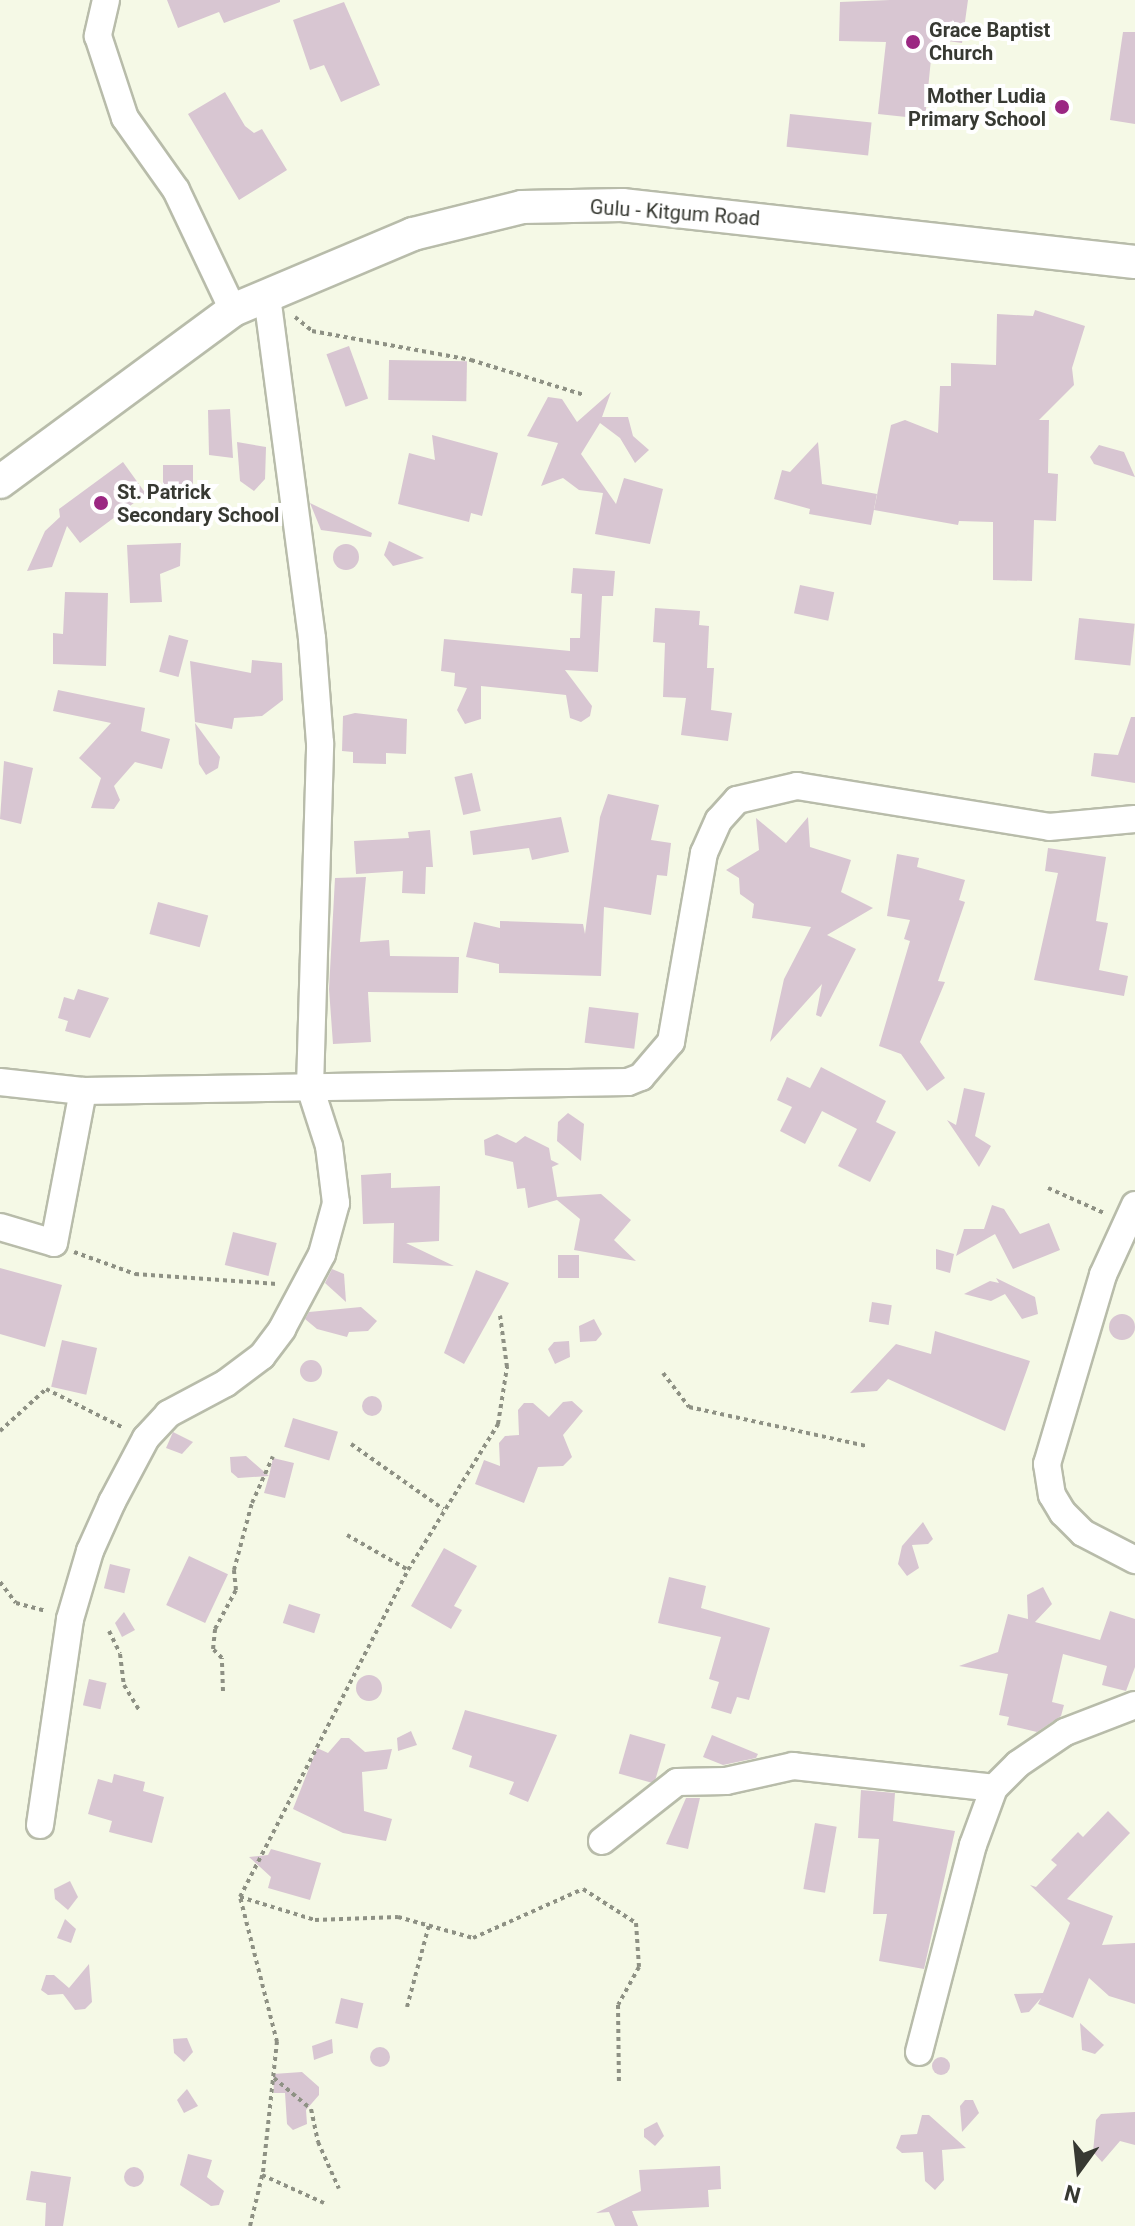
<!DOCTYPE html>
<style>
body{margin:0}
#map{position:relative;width:1135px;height:2226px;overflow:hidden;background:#f5f9e6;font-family:Roboto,sans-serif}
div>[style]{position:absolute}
.building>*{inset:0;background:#d8c6d2;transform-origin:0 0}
.round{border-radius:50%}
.path>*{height:4px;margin-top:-2px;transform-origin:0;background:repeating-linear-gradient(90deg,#8e9184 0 4px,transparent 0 8px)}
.roads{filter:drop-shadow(2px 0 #b8bcaa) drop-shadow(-2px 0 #b8bcaa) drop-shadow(0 2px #b8bcaa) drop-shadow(0 -2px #b8bcaa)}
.minor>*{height:26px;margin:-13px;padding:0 13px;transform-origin:13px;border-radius:13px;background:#fff}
.major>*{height:32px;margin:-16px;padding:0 16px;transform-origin:16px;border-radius:16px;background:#fff}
.dots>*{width:22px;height:22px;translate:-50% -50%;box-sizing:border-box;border:4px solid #fff;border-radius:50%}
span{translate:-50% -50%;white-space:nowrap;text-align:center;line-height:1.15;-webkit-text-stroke:8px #fff;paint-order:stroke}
.poi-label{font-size:20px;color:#373932;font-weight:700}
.left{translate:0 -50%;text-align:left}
.right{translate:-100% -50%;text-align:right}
.street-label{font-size:20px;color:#373932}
.north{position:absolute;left:1039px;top:2130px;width:80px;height:80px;-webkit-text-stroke:6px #fff;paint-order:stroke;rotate:195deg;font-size:22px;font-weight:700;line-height:32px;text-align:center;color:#373932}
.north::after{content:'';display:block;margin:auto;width:28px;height:36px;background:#373932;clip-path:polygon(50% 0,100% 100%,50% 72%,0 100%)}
</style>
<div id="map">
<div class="building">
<div style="clip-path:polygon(167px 0,280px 0,280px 2px,224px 23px,219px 12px,178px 28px)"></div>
<div style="clip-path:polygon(890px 0,968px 0,962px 43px,933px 39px,925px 119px,878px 114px,886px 42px,839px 41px,840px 2px)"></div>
<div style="clip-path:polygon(344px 2px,380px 85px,341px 102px,324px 65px,310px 70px,293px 20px)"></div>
<div style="clip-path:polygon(1123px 32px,1135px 32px,1135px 124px,1110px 120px)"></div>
<div style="clip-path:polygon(225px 92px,245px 126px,254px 133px,262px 129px,287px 170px,239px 200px,188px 114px)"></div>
<div style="left:790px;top:114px;width:82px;height:33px;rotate:6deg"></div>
<div style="clip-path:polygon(1035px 310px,1085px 326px,1072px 368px,1074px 385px,1039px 420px,1049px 420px,1048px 473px,1058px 474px,1056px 521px,1034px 520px,1032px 581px,993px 580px,993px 522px,959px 521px,958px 525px,874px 510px,891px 425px,905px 420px,938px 433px,940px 386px,951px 386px,951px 363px,996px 365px,997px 314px,1033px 316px)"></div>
<div style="left:349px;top:346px;width:56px;height:24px;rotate:70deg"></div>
<div style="left:389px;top:360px;width:78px;height:40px;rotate:1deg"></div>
<div style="clip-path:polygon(611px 392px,602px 417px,628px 417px,633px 436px,649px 450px,635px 463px,620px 438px,600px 423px,581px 454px,616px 504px,624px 478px,663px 489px,650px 544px,595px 534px,603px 493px,579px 490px,563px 478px,541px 486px,558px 443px,527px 436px,548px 397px,562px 399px,577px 422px)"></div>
<div style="clip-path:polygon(230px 409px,233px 458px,209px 455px,208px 410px)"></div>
<div style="clip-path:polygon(432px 435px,498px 453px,482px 516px,471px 513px,469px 522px,398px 504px,409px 453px,435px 460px)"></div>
<div style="clip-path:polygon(237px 442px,266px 447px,265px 479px,254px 491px,240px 481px)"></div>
<div style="clip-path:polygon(818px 442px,822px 484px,877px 494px,871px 525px,809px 514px,810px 509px,774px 499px,782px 470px,790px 472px)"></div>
<div style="clip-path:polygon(1099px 445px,1124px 452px,1135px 477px,1094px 464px,1090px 457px)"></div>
<div style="clip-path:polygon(123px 462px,146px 494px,80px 543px,67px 526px,52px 567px,27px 571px,45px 531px,60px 517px,59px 509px)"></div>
<div style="left:163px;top:465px;width:30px;height:38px"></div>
<div style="clip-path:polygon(310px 503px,372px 533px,371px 537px,321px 530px)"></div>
<div style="clip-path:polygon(389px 541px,424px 558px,393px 566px,384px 555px)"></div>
<div style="clip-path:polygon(181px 543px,180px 566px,160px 574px,162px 602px,130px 603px,127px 545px)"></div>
<div class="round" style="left:333px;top:544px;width:26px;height:26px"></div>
<div style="clip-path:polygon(573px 568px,615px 571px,613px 596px,602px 596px,598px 672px,565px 670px,592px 706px,590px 716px,581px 722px,570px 718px,566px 695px,481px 686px,481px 719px,465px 724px,457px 710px,467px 688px,454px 686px,455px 673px,441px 671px,444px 639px,570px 651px,570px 638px,580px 638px,582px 594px,571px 593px)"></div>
<div style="left:800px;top:585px;width:35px;height:29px;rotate:12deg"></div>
<div style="clip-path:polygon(65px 592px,108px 593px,106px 666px,53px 664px,53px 633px,63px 634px)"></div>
<div style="clip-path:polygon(655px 608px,700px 611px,699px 625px,709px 626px,707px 668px,714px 668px,711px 710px,732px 713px,728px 741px,681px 735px,686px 698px,663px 697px,665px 643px,653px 642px)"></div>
<div style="left:1079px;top:618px;width:56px;height:42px;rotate:6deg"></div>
<div style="left:169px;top:635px;width:20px;height:38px;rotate:15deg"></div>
<div style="clip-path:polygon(252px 660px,282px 663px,283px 700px,262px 716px,234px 718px,232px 729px,195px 722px,190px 661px,251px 673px)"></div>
<div style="clip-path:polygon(58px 690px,145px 708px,141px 731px,170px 739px,162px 769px,135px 762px,114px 786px,120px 800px,114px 809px,91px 808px,101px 778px,79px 758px,111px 723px,53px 711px)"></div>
<div style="clip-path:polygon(355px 713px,407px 719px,406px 754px,386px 753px,386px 764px,353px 763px,353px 752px,342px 751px,343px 716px)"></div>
<div style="clip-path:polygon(1131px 717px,1135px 717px,1135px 783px,1091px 776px,1094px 753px,1118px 755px)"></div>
<div style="clip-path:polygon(195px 723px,220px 757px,218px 768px,206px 775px,199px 764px)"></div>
<div style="clip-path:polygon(4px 761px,33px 768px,21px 824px,0 819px)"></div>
<div style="left:472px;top:773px;width:39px;height:18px;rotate:77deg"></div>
<div style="clip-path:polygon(608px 794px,659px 805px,651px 840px,671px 843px,667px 876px,657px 875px,651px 915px,604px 907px,601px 976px,499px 973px,499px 964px,466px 957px,474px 922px,500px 928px,500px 921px,583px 924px,585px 934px,600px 817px)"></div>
<div style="clip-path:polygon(561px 817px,569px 852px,532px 860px,529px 848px,473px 855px,470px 831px)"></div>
<div style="clip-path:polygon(808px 817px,810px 847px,851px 860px,841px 892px,873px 908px,827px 935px,856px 949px,821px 1017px,816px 1015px,822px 984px,770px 1042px,784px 979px,811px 927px,752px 918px,754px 904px,740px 894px,739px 878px,726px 870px,759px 850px,756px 818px,786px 843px)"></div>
<div style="clip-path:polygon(430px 830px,433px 867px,426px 867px,425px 894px,402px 893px,403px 871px,356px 874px,354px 841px,409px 838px,408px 832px)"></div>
<div style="clip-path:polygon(1048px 848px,1106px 857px,1096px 921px,1108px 923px,1099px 970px,1128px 976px,1124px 996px,1034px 980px,1058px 873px,1045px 871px)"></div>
<div style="clip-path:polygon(897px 854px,919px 858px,917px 867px,965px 880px,959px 900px,965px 902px,938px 981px,945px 982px,920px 1042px,945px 1078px,927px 1091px,901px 1054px,879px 1046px,910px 941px,904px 939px,910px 920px,887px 916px)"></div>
<div style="clip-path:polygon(366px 877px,360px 942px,389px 940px,390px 956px,459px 957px,458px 993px,368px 992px,371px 1042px,333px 1044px,329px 989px,335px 878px)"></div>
<div style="left:158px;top:902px;width:52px;height:33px;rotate:15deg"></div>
<div style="clip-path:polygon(78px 989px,109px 998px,90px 1038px,65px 1031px,68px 1021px,58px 1018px,64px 997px,74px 1000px)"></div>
<div style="left:589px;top:1007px;width:50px;height:36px;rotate:7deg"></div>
<div style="clip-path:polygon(821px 1067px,886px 1101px,876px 1122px,896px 1132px,870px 1182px,838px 1166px,857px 1129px,822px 1111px,805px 1144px,780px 1131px,792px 1107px,777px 1100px,787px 1077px,810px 1088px)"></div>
<div style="clip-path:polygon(964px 1088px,985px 1093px,975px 1136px,991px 1146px,979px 1167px,947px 1120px,956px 1125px)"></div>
<div style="clip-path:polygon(568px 1113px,584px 1124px,581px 1161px,557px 1141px,558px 1122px)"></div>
<div style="clip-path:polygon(497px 1134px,516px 1143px,525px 1136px,549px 1148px,551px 1160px,559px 1164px,552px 1167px,557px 1197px,601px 1194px,631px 1220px,614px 1240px,636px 1261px,574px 1250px,580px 1219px,557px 1200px,528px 1208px,525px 1188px,517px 1189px,513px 1162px,485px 1155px,484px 1140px)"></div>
<div style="clip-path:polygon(391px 1173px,391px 1188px,440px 1186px,439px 1241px,406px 1243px,454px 1266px,393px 1263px,394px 1223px,363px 1224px,361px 1175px)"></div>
<div style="clip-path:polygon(992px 1205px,1004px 1209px,1020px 1234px,1049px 1223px,1060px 1250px,1013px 1269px,995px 1234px,956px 1256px,964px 1229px,984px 1229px)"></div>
<div style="left:233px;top:1232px;width:45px;height:34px;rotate:14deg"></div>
<div style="clip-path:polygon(936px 1249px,954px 1254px,950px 1273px,936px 1269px)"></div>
<div style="left:558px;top:1255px;width:21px;height:23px"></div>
<div style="clip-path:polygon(0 1268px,62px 1285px,45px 1347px,0 1334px)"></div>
<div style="clip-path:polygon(332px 1269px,344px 1274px,346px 1302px,325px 1283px)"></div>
<div style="clip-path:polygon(476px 1270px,509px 1283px,464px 1364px,444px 1353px)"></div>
<div style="clip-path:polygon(996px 1278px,1035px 1297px,1038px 1314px,1022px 1319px,1005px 1294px,991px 1301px,964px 1294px,990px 1281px,999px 1283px)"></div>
<div style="left:872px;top:1302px;width:20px;height:20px;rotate:9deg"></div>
<div style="clip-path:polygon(361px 1307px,377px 1321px,368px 1331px,349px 1332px,347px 1337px,317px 1329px,305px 1319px,309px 1312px)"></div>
<div class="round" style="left:1109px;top:1314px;width:26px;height:26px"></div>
<div style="clip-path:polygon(594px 1319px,602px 1334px,596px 1341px,580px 1342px,579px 1326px)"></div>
<div style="clip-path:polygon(935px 1331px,1030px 1361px,1005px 1431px,888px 1379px,877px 1391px,850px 1393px,896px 1344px,931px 1354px)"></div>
<div style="left:62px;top:1340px;width:36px;height:48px;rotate:13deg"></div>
<div style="clip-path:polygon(569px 1341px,570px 1357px,555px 1364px,548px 1349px,554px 1342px)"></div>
<div class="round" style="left:300px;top:1360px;width:22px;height:22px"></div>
<div class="round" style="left:362px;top:1396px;width:20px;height:20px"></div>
<div style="clip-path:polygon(572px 1401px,583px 1411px,563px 1435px,572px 1457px,563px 1466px,538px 1467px,524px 1503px,475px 1484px,484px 1460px,500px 1466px,499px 1443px,505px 1436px,519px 1435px,518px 1410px,524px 1403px,533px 1403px,549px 1417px,563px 1402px)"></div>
<div style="left:293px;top:1418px;width:47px;height:30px;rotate:17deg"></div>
<div style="clip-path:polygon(173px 1432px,193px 1442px,182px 1454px,166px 1448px)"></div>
<div style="clip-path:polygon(246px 1456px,269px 1476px,273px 1458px,294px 1463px,285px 1498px,264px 1493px,269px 1476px,238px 1478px,231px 1472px,230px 1457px)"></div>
<div style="clip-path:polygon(923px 1522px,933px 1539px,928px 1544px,912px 1545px,919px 1568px,907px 1576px,898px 1564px,902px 1546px)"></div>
<div style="clip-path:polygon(444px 1548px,477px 1566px,454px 1606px,462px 1610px,451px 1629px,411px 1606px)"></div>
<div style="left:189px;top:1556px;width:43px;height:54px;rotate:25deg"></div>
<div style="left:110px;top:1564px;width:21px;height:25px;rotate:14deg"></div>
<div style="clip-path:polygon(669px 1577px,706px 1586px,701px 1608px,770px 1628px,749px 1700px,737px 1697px,731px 1714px,711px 1708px,719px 1682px,709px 1679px,721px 1637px,658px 1623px)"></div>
<div style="clip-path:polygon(1043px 1587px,1052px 1604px,1035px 1622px,1100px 1640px,1110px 1611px,1135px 1619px,1135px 1667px,1126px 1691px,1102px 1685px,1107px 1666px,1063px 1654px,1052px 1702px,1064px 1705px,1061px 1716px,1037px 1732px,1007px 1725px,1009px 1717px,999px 1715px,1008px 1674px,959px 1666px,998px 1652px,1008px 1614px,1028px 1619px,1027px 1595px)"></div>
<div style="left:289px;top:1604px;width:33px;height:20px;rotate:18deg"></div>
<div style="clip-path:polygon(124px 1612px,135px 1630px,122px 1637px,115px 1623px)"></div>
<div class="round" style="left:356px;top:1675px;width:26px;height:26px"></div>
<div style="left:89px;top:1679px;width:18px;height:27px;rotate:13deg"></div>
<div style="clip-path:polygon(465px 1710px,557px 1735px,528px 1802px,509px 1794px,514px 1782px,469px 1767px,472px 1756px,452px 1749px)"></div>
<div style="clip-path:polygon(411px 1731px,417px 1745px,398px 1751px,397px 1738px)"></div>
<div style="left:630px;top:1734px;width:37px;height:41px;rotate:16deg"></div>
<div style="clip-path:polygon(712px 1735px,758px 1754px,756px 1758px,723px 1765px,703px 1757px)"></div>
<div style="clip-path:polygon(341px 1738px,349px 1738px,365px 1752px,392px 1749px,387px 1769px,362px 1772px,364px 1811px,392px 1819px,386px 1841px,343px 1833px,293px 1809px,317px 1748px,328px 1753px)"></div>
<div style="clip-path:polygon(114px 1774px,145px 1782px,143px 1791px,164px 1797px,152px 1843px,109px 1832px,112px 1821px,88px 1814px,98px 1779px,112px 1783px)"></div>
<div style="clip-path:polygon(861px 1790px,895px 1793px,893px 1821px,955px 1831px,924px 1969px,879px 1961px,887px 1914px,873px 1914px,879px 1839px,858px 1838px)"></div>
<div style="clip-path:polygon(686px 1798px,700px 1798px,688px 1849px,666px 1844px)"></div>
<div style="clip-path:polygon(1108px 1811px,1130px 1833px,1067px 1899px,1113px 1916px,1102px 1945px,1135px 1943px,1135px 2004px,1109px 1996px,1089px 1978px,1073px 2018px,1038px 2004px,1041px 1998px,1029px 2012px,1021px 2013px,1014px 1994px,1043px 1993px,1070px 1923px,1030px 1885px,1036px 1887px,1057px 1865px,1051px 1860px,1078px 1832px,1083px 1837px)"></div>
<div style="left:815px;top:1823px;width:22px;height:67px;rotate:10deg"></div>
<div style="clip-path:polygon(271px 1849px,321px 1863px,310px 1900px,268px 1888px,271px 1877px,249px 1857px,268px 1855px)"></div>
<div style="clip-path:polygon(70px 1881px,78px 1897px,68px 1910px,55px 1899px,54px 1889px)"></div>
<div style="clip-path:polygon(65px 1919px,76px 1929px,71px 1943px,57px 1938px)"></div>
<div style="clip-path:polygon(89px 1964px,92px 2002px,85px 2009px,75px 2010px,63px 1994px,48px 1995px,41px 1990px,46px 1975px,54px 1975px,69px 1988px)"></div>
<div style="left:341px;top:1998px;width:23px;height:26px;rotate:13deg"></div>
<div style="clip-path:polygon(1080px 2023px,1104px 2045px,1095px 2054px,1082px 2050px)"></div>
<div style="clip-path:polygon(187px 2038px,193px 2052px,184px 2062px,174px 2053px,173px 2039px)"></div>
<div style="clip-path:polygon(332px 2039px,333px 2053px,314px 2060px,312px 2046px)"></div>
<div class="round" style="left:370px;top:2047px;width:20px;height:20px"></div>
<div class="round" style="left:932px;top:2057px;width:18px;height:18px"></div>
<div style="clip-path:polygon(302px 2072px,319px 2087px,319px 2095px,306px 2110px,307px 2124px,293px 2130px,287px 2124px,285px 2093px,274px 2093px,273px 2074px)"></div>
<div style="clip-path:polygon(187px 2089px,198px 2106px,184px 2113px,177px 2100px)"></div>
<div style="clip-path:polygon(965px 2100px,973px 2100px,979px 2113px,962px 2132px,960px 2106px)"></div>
<div style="clip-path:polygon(1135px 2112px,1135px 2145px,1120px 2141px,1102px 2162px,1093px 2152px,1096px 2120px,1101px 2114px)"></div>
<div style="clip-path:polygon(922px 2115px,929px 2115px,966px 2148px,942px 2150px,944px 2180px,935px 2190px,925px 2181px,923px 2152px,902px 2153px,896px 2148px,901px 2135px,917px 2134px)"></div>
<div style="clip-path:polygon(657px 2122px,664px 2136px,655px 2146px,644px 2137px,644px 2129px)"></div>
<div style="clip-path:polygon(188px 2154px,212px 2160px,207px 2177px,224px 2191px,219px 2205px,211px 2206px,180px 2185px)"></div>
<div style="clip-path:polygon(720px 2166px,721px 2189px,708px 2190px,709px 2207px,632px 2211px,638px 2226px,615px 2226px,609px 2212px,596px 2213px,641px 2191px,639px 2170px)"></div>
<div class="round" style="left:124px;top:2167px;width:20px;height:20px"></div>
<div style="clip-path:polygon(31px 2171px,71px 2177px,63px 2226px,45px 2226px,46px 2203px,26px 2200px)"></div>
</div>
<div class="path">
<div style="left:295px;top:317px;width:22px;rotate:39deg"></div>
<div style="left:312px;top:331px;width:162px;rotate:10.3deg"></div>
<div style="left:471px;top:360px;width:118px;rotate:17.2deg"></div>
<div style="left:1048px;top:1188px;width:61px;rotate:24.1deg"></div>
<div style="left:74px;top:1252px;width:65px;rotate:19.8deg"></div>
<div style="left:135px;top:1274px;width:142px;rotate:4deg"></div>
<div style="left:663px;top:1373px;width:43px;rotate:52.6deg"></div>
<div style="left:689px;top:1407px;width:181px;rotate:12.4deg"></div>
<div style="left:0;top:1431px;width:62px;rotate:-42.4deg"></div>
<div style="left:46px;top:1389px;width:87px;rotate:26.6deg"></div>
<div style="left:351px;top:1444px;width:113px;rotate:35.2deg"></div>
<div style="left:347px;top:1535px;width:70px;rotate:29.8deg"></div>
<div style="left:0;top:1582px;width:26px;rotate:53deg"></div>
<div style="left:16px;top:1603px;width:31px;rotate:15deg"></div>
<div style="left:109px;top:1631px;width:25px;rotate:64deg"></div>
<div style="left:120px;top:1654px;width:31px;rotate:83deg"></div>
<div style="left:124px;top:1685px;width:31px;rotate:59deg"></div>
<div style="left:223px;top:1691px;width:33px;rotate:-92deg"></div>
<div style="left:222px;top:1658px;width:13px;rotate:-135deg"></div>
<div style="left:213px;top:1649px;width:20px;rotate:-84deg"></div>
<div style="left:215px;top:1629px;width:44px;rotate:-61.7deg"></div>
<div style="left:236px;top:1590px;width:20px;rotate:-96deg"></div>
<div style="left:234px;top:1570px;width:69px;rotate:-75deg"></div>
<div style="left:252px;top:1503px;width:51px;rotate:-65.9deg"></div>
<div style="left:240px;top:1897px;width:78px;rotate:17deg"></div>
<div style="left:315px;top:1920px;width:83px;rotate:-2.1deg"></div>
<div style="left:398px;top:1917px;width:78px;rotate:15.6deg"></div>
<div style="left:473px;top:1938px;width:120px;rotate:-24deg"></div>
<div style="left:583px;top:1889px;width:63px;rotate:32.7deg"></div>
<div style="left:636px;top:1923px;width:44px;rotate:86.1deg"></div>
<div style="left:639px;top:1967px;width:43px;rotate:118.9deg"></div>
<div style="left:618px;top:2005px;width:79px;rotate:89.3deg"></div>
<div style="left:407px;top:2007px;width:85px;rotate:-75deg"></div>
<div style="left:274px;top:2078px;width:48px;rotate:40deg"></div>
<div style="left:311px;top:2109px;width:34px;rotate:78deg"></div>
<div style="left:318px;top:2142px;width:51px;rotate:65.9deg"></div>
<div style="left:262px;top:2175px;width:68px;rotate:24.3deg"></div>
<div style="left:250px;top:2226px;width:56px;rotate:-76.5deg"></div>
<div style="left:263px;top:2172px;width:131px;rotate:-83.9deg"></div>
<div style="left:277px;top:2042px;width:150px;rotate:-104.3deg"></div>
<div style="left:240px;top:1897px;width:368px;rotate:-62.8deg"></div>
<div style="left:408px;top:1570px;width:172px;rotate:-58.3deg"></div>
<div style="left:498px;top:1424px;width:58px;rotate:-81deg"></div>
<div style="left:507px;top:1367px;width:52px;rotate:-97.7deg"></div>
</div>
<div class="roads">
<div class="minor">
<div style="left:106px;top:0;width:37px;rotate:103deg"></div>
<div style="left:98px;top:36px;width:86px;rotate:71.8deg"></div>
<div style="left:125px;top:118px;width:88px;rotate:54.7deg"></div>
<div style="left:176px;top:190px;width:133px;rotate:64.6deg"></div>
<div style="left:0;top:1082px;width:83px;rotate:6.2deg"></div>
<div style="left:83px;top:1091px;width:545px;rotate:-0.95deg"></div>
<div style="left:628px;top:1082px;width:14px;rotate:-21deg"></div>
<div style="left:641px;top:1077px;width:46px;rotate:-49.4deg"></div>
<div style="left:671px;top:1042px;width:192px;rotate:-80.1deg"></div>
<div style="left:704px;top:853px;width:36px;rotate:-66deg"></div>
<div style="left:719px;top:820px;width:27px;rotate:-48deg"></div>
<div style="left:737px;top:800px;width:62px;rotate:-13.1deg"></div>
<div style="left:797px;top:786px;width:255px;rotate:9.2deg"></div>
<div style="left:1049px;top:827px;width:86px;rotate:-5.3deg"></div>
<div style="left:1135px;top:1205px;width:77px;rotate:114.6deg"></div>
<div style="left:1103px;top:1275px;width:197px;rotate:106.5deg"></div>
<div style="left:1047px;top:1464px;width:31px;rotate:81deg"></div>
<div style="left:1052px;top:1495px;width:21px;rotate:59deg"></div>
<div style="left:1063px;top:1513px;width:28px;rotate:45deg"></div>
<div style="left:1083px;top:1533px;width:59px;rotate:27.4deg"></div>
<div style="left:0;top:1227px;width:56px;rotate:16.5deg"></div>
<div style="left:54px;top:1243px;width:155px;rotate:-79.2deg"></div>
<div style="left:40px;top:1825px;width:208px;rotate:-81.7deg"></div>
<div style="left:70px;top:1619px;width:71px;rotate:-73.6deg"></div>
<div style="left:90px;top:1551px;width:54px;rotate:-65.8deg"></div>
<div style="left:112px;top:1502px;width:72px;rotate:-62deg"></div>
<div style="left:146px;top:1438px;width:33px;rotate:-47deg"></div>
<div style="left:168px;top:1414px;width:66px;rotate:-28.1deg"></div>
<div style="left:226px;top:1383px;width:45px;rotate:-36.9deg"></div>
<div style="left:262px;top:1356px;width:34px;rotate:-53deg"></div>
<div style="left:282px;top:1329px;width:85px;rotate:-61.9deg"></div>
<div style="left:322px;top:1254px;width:53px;rotate:-74.6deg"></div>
<div style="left:336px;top:1203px;width:57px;rotate:-97deg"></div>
<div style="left:329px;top:1146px;width:62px;rotate:-107.9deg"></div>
<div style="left:310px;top:1087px;width:344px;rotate:-88.3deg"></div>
<div style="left:320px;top:743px;width:105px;rotate:-94.4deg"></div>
<div style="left:312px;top:638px;width:347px;rotate:-97.5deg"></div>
<div style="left:602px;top:1841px;width:95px;rotate:-38.2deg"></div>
<div style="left:677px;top:1782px;width:49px;rotate:-1.2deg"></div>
<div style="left:726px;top:1781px;width:69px;rotate:-12.6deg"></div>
<div style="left:793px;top:1766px;width:202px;rotate:6.2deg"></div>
<div style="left:919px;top:2052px;width:214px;rotate:-75.4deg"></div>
<div style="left:973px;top:1845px;width:61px;rotate:-69.8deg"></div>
<div style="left:994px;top:1788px;width:34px;rotate:-45deg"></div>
<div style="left:1018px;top:1764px;width:57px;rotate:-34.2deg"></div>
<div style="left:1065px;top:1732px;width:75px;rotate:-21.1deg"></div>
</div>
<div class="major">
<div style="left:0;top:482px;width:290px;rotate:-36.4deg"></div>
<div style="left:233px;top:310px;width:195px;rotate:-22.9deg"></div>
<div style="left:413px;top:234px;width:112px;rotate:-13.9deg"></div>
<div style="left:522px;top:207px;width:100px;rotate:-1.1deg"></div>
<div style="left:622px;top:205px;width:516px;rotate:6.34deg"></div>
</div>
</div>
<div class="dots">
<div style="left:913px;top:42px;background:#9b2782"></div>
<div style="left:1062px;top:107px;background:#9b2782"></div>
<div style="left:101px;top:503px;background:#9b2782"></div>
</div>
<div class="poi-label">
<span class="left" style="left:929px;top:42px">Grace Baptist<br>Church</span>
<span class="right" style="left:1046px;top:108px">Mother Ludia<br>Primary School</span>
<span class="left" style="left:117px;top:504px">St. Patrick<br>Secondary School</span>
</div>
<div class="street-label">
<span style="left:675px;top:213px;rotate:4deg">Gulu - Kitgum Road</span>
</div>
<div class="north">N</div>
</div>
